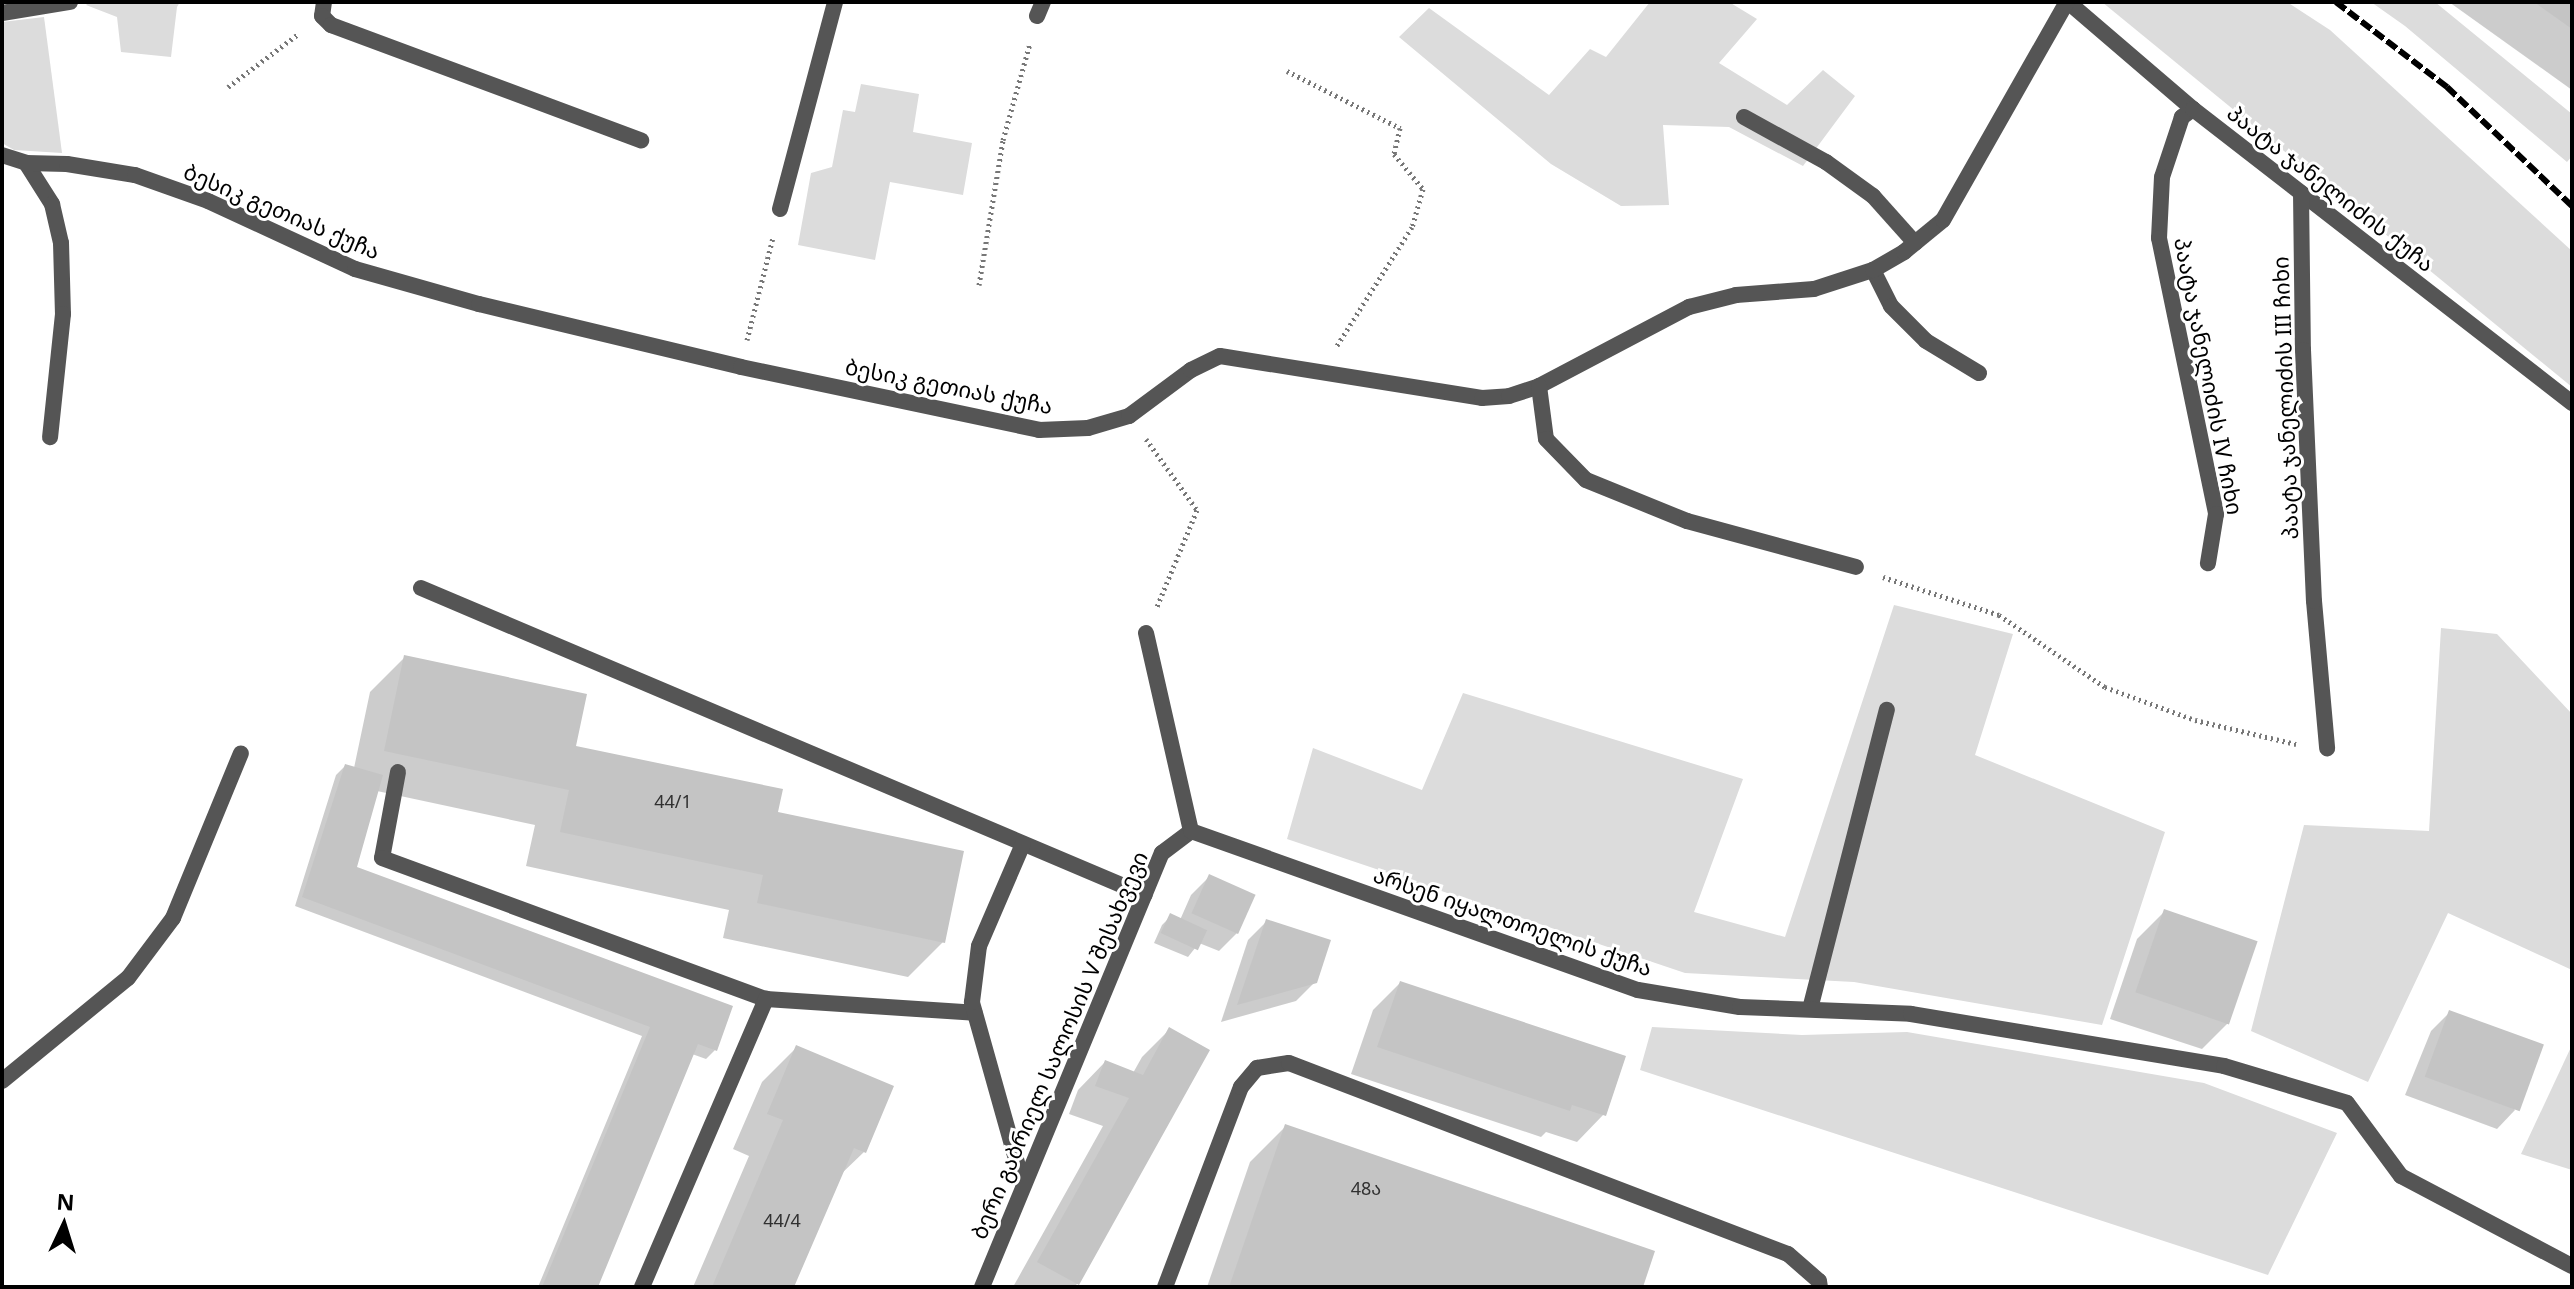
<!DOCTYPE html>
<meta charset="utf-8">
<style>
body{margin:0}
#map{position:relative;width:2574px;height:1289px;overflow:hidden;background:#fff;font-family:"Noto Sans","Noto Sans Georgian",sans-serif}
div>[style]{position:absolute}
.green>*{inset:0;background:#dcdcdc}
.shadow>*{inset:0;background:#0003}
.building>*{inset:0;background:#c4c4c4;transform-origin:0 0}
.path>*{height:5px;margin-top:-2.5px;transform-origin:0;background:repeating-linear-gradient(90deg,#777 0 2px,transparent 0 6px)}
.service>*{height:16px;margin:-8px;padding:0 8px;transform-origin:8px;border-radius:8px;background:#555}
.minor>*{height:16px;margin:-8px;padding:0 8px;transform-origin:8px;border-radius:8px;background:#555}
.rail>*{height:6px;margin-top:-3px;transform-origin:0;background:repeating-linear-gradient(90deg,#000 0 12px,transparent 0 16px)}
span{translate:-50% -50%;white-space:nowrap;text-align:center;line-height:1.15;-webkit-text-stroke:6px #fff;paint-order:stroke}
.number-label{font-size:18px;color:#313131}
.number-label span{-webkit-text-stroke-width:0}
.street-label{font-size:22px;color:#000}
.frame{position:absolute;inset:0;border:4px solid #000;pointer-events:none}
.north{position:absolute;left:24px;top:1185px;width:80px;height:80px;-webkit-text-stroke:6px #fff;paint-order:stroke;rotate:4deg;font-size:22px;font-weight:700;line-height:32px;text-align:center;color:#000}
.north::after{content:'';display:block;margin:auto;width:28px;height:36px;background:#000;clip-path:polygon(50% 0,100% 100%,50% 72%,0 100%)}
</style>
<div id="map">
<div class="green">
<div style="clip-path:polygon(89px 2px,180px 2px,177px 7px,171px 57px,121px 52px,117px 17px,86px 5px)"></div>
<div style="clip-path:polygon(1650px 2px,1729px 2px,1757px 19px,1719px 63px,1787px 105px,1823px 70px,1855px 96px,1803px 166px,1729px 127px,1663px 125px,1669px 205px,1621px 206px,1551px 164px,1399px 37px,1429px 8px,1549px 95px,1590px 49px,1606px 57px)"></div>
<div style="clip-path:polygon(2102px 2px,2287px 2px,2330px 30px,2572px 251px,2572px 387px)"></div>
<div style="clip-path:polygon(2371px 2px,2435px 2px,2572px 114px,2572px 156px,2567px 162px,2405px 26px)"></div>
<div style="clip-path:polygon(44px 17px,62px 153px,14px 150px,2px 143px,2px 22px)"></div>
<div style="clip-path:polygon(861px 84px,919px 94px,913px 132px,972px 143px,963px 195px,890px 182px,875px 260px,798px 245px,811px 173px,832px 167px,843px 110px,855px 112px)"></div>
<div style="clip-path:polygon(1894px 605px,2013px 634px,1975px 755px,2165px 832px,2102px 1025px,1854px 982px,1685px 973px,1287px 839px,1313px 748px,1422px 790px,1463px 693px,1743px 779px,1694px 912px,1785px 937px)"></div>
<div style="clip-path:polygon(2441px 628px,2497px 634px,2572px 714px,2572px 970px,2448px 913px,2368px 1082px,2251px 1031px,2304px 825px,2429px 831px)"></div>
<div style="clip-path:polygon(1652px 1027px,1802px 1035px,1907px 1032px,2204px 1083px,2337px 1133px,2268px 1275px,1640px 1070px)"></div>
<div style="clip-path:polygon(2572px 1045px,2572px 1170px,2521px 1154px)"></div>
</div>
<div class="shadow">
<div style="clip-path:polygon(2449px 2px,2572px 2px,2572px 90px)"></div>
<div style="clip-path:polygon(405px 657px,573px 747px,775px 813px,943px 942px,908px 977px,723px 938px,729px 910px,526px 866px,535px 825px,377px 791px,355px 868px,715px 1050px,706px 1059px,692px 1054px,596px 1287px,538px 1287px,642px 1036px,295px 906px,336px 775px,345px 766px,354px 768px,370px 692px)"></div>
<div style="clip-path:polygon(1209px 877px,1237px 933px,1219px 951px,1199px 943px,1188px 957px,1154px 943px,1162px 925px,1171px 916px,1180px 920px,1191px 895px)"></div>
<div style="clip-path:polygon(2164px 912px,2229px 1022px,2202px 1049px,2110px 1019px,2137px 939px)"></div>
<div style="clip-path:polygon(1267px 921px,1315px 982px,1296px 1001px,1221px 1022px,1248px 940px)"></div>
<div style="clip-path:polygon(1400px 983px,1604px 1114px,1577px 1142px,1546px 1132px,1541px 1137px,1351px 1074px,1373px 1010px)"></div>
<div style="clip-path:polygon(2450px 1012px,2515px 1110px,2497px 1129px,2405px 1095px,2431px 1031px)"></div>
<div style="clip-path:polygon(1170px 1029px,1077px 1284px,1074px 1287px,1013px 1287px,1103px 1126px,1069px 1114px,1078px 1090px,1105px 1062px,1133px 1073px,1142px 1057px)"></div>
<div style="clip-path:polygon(797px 1047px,864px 1152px,839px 1176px,792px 1287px,693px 1287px,749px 1156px,733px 1149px,762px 1082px)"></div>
<div style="clip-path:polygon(1285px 1127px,1640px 1287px,1207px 1287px,1250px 1162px)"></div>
</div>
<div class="building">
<div style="clip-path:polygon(2534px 2px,2572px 2px,2572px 29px)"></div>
<div style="clip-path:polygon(404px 655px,587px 694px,576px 746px,783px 789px,778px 812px,964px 851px,945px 943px,757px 903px,763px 875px,560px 832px,569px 790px,384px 751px)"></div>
<div style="clip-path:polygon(345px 764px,383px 775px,357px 867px,733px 1006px,717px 1051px,698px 1044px,598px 1287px,542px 1287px,650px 1027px,302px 897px)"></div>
<div style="left:1209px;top:874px;width:51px;height:43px;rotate:24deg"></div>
<div style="left:2164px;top:909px;width:99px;height:88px;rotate:19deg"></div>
<div style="left:1170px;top:913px;width:41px;height:22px;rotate:25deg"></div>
<div style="clip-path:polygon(1266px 919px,1331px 940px,1317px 983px,1237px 1005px)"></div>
<div style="clip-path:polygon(1400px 981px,1626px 1056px,1606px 1116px,1572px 1105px,1570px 1111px,1377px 1047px)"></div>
<div style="left:2449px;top:1010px;width:101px;height:71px;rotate:20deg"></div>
<div style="clip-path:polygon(1169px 1027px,1210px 1050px,1079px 1285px,1037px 1262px,1129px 1098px,1095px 1086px,1105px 1060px,1143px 1075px)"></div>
<div style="clip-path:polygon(796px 1045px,894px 1086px,866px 1153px,854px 1148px,794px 1287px,712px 1287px,783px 1120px,767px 1114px)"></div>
<div style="clip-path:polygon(1285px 1124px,1655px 1251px,1643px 1287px,1229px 1287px)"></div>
</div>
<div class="path">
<div style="left:1287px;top:71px;width:127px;rotate:26.8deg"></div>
<div style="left:1400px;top:128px;width:27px;rotate:103deg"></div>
<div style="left:1394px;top:154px;width:45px;rotate:50.4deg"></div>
<div style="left:1423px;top:189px;width:40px;rotate:106deg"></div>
<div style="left:1412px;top:227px;width:142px;rotate:122.3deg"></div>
<div style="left:228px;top:87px;width:88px;rotate:-37.1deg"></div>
<div style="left:979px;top:285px;width:147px;rotate:-80.6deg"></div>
<div style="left:1003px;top:140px;width:101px;rotate:-74.4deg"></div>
<div style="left:747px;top:340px;width:106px;rotate:-75.8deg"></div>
<div style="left:1146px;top:439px;width:87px;rotate:54.3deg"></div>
<div style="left:1197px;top:510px;width:107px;rotate:112.5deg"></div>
<div style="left:1883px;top:577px;width:122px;rotate:18.1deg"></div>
<div style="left:1999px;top:615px;width:128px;rotate:34.2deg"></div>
<div style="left:2105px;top:687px;width:96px;rotate:20.1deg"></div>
<div style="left:2195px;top:720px;width:104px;rotate:13.4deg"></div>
</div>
<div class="service">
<div style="left:2193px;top:109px;width:14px;rotate:144deg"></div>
<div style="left:2182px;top:117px;width:63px;rotate:108.4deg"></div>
<div style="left:2162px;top:177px;width:61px;rotate:92.8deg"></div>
<div style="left:2159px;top:238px;width:282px;rotate:78.3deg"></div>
<div style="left:2216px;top:514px;width:50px;rotate:99.3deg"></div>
<div style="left:1744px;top:117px;width:94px;rotate:28.8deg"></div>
<div style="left:1826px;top:162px;width:58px;rotate:35.9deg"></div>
<div style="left:1873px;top:196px;width:63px;rotate:48.2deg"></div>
<div style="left:26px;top:163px;width:49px;rotate:57.6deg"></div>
<div style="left:52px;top:204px;width:40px;rotate:77deg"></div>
<div style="left:61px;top:243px;width:71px;rotate:88.4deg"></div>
<div style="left:63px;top:314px;width:124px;rotate:96deg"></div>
<div style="left:1873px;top:270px;width:40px;rotate:63.4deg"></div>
<div style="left:1891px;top:306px;width:49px;rotate:45deg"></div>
<div style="left:1926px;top:341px;width:62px;rotate:31.1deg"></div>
<div style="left:421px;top:588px;width:786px;rotate:22.98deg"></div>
<div style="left:2314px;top:601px;width:148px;rotate:84.9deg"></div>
<div style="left:1146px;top:633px;width:203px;rotate:77.2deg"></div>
<div style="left:398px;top:772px;width:87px;rotate:100.5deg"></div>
<div style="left:382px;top:858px;width:409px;rotate:20.2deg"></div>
<div style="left:766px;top:999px;width:209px;rotate:3.8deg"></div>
<div style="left:1810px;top:1009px;width:309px;rotate:-75.6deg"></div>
<div style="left:2px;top:1081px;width:163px;rotate:-39.3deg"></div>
<div style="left:128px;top:978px;width:75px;rotate:-53.1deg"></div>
<div style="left:173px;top:918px;width:178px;rotate:-67.6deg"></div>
<div style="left:2347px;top:1103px;width:91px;rotate:53.5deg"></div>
<div style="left:2401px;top:1176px;width:193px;rotate:27.8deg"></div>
<div style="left:1023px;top:1184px;width:189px;rotate:-105.7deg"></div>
<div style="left:972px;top:1002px;width:56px;rotate:-82.9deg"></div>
<div style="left:979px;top:946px;width:111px;rotate:-66.7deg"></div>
<div style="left:642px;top:1287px;width:314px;rotate:-66.7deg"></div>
<div style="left:1165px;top:1287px;width:214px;rotate:-69.2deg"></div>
<div style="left:1241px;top:1087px;width:25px;rotate:-50deg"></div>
<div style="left:1257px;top:1068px;width:32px;rotate:-9deg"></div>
<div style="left:1289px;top:1063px;width:534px;rotate:20.95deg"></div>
<div style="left:1788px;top:1254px;width:41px;rotate:41.1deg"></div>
<div style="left:1819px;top:1281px;width:6px;rotate:81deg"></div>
</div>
<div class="minor">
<div style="left:324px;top:2px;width:14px;rotate:98deg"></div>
<div style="left:322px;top:16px;width:13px;rotate:45deg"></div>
<div style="left:331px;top:25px;width:331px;rotate:20.4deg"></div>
<div style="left:2068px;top:2px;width:165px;rotate:40.6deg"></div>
<div style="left:2193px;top:109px;width:480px;rotate:37.8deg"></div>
<div style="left:2px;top:13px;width:69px;rotate:-9.2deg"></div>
<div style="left:1037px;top:16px;width:15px;rotate:-67deg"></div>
<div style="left:2px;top:155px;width:25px;rotate:18deg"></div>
<div style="left:26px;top:163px;width:41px;rotate:1.4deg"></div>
<div style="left:67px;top:164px;width:69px;rotate:9.2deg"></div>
<div style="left:135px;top:175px;width:77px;rotate:19.6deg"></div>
<div style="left:208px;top:201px;width:162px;rotate:24.8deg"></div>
<div style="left:355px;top:269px;width:129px;rotate:15.8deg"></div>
<div style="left:479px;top:304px;width:269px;rotate:13.5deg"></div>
<div style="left:741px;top:367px;width:305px;rotate:11.9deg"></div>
<div style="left:1039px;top:430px;width:49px;rotate:-2.3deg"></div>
<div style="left:1088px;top:428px;width:43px;rotate:-16.3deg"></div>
<div style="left:1129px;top:416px;width:77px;rotate:-36.6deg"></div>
<div style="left:1191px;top:370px;width:32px;rotate:-26deg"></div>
<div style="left:1220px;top:356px;width:265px;rotate:9.1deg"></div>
<div style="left:1482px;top:398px;width:27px;rotate:-4deg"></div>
<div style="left:1509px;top:396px;width:32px;rotate:-18deg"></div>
<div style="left:1539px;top:386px;width:170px;rotate:-27.8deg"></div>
<div style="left:1689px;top:307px;width:49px;rotate:-14.3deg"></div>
<div style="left:1736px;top:295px;width:78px;rotate:-4.4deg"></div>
<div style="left:1814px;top:289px;width:62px;rotate:-17.9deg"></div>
<div style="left:1873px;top:270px;width:36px;rotate:-30deg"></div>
<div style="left:1904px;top:252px;width:50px;rotate:-39.4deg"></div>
<div style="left:1943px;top:220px;width:251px;rotate:-60.4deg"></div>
<div style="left:2301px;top:193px;width:157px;rotate:89.3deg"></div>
<div style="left:2303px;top:350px;width:251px;rotate:87.5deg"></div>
<div style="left:780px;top:209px;width:214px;rotate:-75.1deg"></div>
<div style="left:1539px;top:386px;width:53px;rotate:82.5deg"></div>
<div style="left:1546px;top:439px;width:57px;rotate:45.7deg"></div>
<div style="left:1586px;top:480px;width:109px;rotate:22.1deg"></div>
<div style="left:1687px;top:521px;width:175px;rotate:15.2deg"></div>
<div style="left:982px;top:1287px;width:470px;rotate:-67.5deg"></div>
<div style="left:1162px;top:853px;width:36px;rotate:-37deg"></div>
<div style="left:1191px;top:831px;width:474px;rotate:19.6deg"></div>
<div style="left:1638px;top:990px;width:103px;rotate:9.5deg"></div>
<div style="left:1740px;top:1007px;width:171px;rotate:2.3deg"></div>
<div style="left:1911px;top:1014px;width:317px;rotate:9.4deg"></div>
<div style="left:2224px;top:1066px;width:128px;rotate:16.7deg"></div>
</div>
<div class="rail">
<div style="left:2336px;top:2px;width:140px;rotate:37.4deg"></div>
<div style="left:2447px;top:87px;width:173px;rotate:43.6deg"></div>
</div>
<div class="number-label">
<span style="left:673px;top:801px">44/1</span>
<span style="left:1366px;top:1188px">48ა</span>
<span style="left:782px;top:1220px">44/4</span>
</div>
<div class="street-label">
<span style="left:2331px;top:188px;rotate:38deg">პაატა ჯანელიძის ქუჩა</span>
<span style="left:282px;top:211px;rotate:23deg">ბესიკ გეთიას ქუჩა</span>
<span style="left:2209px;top:376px;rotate:79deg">პაატა ჯანელიძის IV ჩიხი</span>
<span style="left:949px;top:386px;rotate:11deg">ბესიკ გეთიას ქუჩა</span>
<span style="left:2285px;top:398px;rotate:-92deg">პაატა ჯანელიძის III ჩიხი</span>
<span style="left:1513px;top:921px;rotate:19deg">არსენ იყალთოელის ქუჩა</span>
<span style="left:1059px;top:1045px;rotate:-67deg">ბერი გაბრიელ სალოსის V შესახვევი</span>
</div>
<div class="frame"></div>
<div class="north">N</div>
</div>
